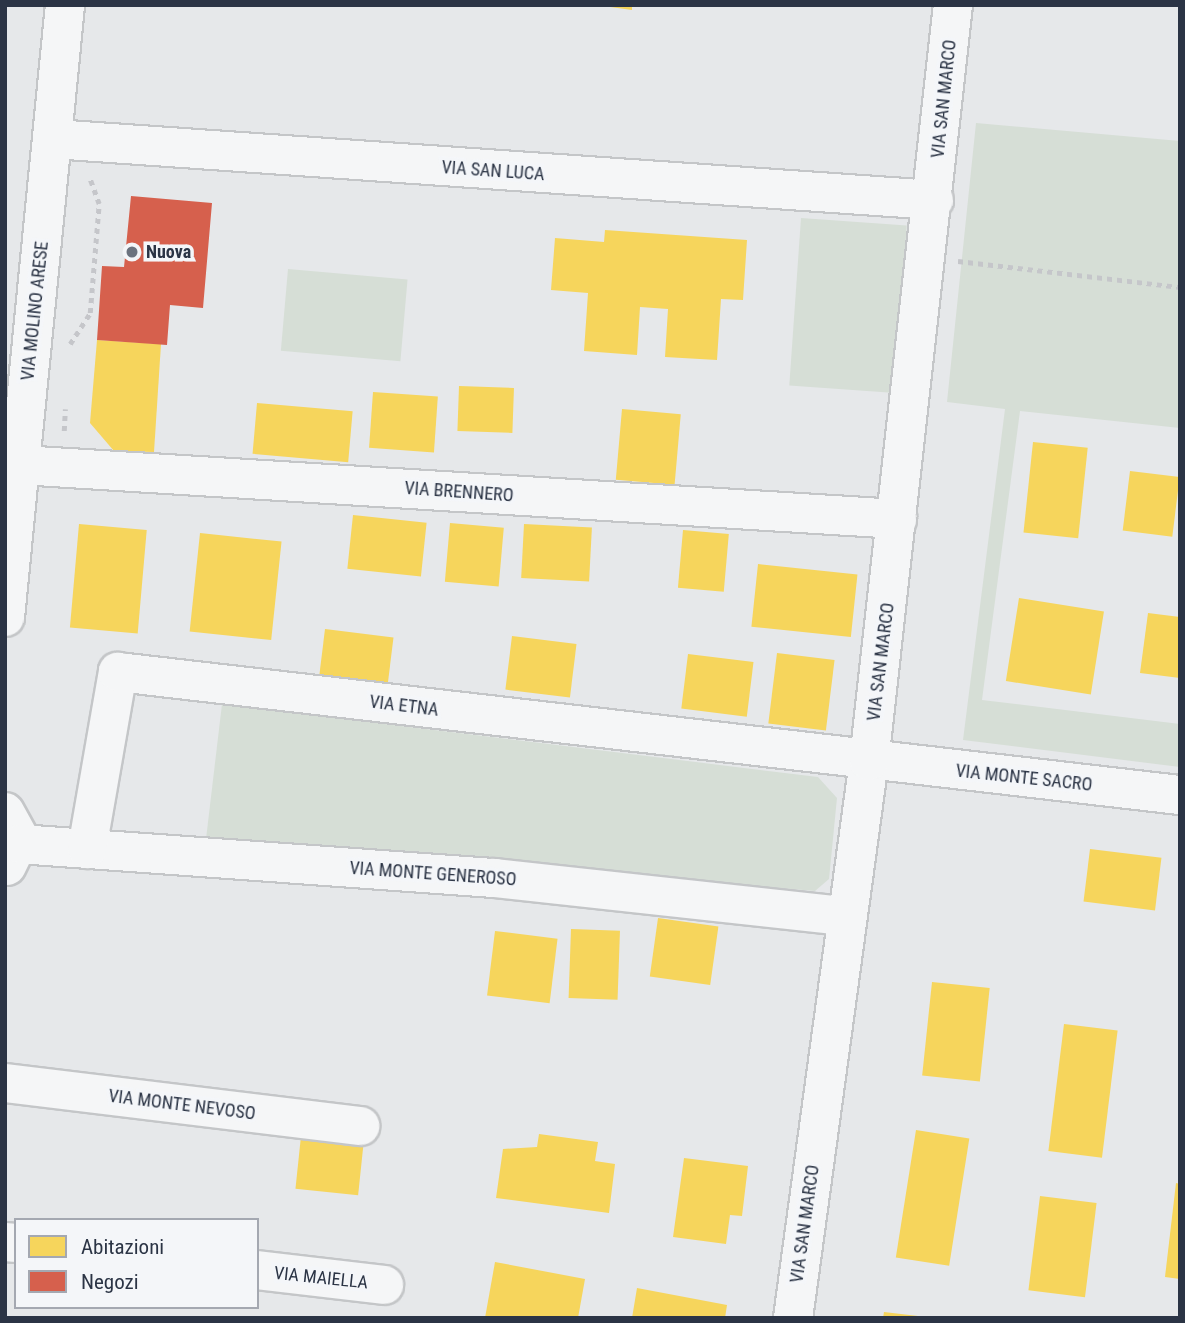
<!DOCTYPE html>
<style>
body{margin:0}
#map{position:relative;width:1185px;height:1323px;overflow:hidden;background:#e6e8ea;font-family:"Roboto Condensed",sans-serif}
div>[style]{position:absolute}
.green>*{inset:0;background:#d6ded6;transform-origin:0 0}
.homes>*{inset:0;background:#f6d55c;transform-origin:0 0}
.shops>*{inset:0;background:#d6604d}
.path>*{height:4.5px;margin-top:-2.25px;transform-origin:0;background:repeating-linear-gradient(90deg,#c5c6ca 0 5px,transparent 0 10px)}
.roads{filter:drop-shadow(2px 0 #c4c6c8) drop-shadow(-2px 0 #c4c6c8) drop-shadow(0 2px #c4c6c8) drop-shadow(0 -2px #c4c6c8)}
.minor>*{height:38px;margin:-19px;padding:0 19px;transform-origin:19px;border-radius:19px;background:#f5f6f7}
.dots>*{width:19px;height:19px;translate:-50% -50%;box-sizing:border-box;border:4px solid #f4f6f9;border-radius:50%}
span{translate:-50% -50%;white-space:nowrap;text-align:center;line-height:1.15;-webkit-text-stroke:7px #f4f6f9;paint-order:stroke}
.street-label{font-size:18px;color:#2b3445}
.poi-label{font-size:18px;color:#2b3445;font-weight:700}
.left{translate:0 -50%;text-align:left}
.frame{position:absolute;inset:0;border:7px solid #2b3445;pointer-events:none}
.legend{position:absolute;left:14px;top:1218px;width:245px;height:91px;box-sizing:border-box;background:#f4f6f9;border:2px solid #a4a8b1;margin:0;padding:9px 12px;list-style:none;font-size:21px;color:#2b3445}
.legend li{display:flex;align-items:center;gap:14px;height:35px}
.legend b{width:35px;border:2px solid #a4a8b1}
</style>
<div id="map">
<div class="green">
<div style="clip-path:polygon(976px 123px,1180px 141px,1180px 428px,1020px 411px,982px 700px,1180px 724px,1180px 767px,963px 740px,1005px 409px,947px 402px)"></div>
<div style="left:801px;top:218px;width:106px;height:168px;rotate:4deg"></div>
<div style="left:288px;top:269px;width:120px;height:82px;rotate:5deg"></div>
<div style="clip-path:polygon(222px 704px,818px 777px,837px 798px,829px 879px,815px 891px,206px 839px)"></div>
</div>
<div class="homes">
<div style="clip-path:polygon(596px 5px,632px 5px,632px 10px)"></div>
<div style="clip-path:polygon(605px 230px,747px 240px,743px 300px,721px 299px,717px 360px,665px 357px,668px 309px,640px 307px,637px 355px,584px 351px,588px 293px,551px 290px,555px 238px,604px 242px)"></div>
<div style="clip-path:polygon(97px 340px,161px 344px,154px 452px,114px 451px,90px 423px)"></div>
<div style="left:459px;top:386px;width:55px;height:45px;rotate:2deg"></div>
<div style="left:373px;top:392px;width:65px;height:56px;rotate:4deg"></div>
<div style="left:257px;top:403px;width:96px;height:51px;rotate:5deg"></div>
<div style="left:622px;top:409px;width:59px;height:71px;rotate:5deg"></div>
<div style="left:1033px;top:442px;width:55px;height:91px;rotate:6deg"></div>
<div style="left:1130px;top:471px;width:50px;height:60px;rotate:7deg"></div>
<div style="left:353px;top:515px;width:74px;height:54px;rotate:6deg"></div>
<div style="left:450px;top:523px;width:54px;height:59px;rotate:5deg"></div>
<div style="left:79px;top:524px;width:68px;height:104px;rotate:5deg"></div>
<div style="left:524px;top:524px;width:68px;height:54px;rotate:3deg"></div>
<div style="left:683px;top:530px;width:46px;height:58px;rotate:5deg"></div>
<div style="left:200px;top:533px;width:82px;height:99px;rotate:6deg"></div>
<div style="left:758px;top:564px;width:100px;height:63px;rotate:6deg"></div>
<div style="left:1019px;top:598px;width:86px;height:84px;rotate:9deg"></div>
<div style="clip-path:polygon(1148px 613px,1180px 617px,1180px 678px,1140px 673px)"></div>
<div style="left:325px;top:629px;width:69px;height:48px;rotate:7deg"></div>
<div style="left:512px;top:636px;width:65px;height:54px;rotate:7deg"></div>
<div style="left:777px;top:653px;width:58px;height:71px;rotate:7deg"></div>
<div style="left:688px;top:654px;width:66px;height:55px;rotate:7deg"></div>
<div style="left:1090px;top:849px;width:72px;height:53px;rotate:7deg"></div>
<div style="left:658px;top:918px;width:61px;height:59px;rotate:8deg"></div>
<div style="left:571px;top:929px;width:49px;height:69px;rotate:2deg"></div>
<div style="left:495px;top:931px;width:63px;height:65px;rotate:7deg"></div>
<div style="left:932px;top:982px;width:58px;height:94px;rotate:6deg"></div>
<div style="left:1064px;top:1024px;width:54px;height:128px;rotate:7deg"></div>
<div style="left:916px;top:1130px;width:54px;height:129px;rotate:9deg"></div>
<div style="clip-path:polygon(539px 1134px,598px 1142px,595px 1161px,615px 1164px,609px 1213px,496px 1198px,503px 1149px,537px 1147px)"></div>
<div style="left:301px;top:1136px;width:63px;height:53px;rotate:6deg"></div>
<div style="clip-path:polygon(684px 1158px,748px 1166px,742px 1216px,730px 1215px,726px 1244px,673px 1237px)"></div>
<div style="clip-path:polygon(1176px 1183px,1180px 1184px,1180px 1279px,1165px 1277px)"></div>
<div style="left:1040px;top:1196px;width:57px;height:95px;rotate:7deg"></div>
<div style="clip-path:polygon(495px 1262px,585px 1279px,578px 1318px,485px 1318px)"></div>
<div style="clip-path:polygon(637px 1288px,727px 1305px,725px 1318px,632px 1318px)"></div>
<div style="clip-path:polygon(884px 1312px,918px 1316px,918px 1318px,883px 1318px)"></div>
</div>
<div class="shops">
<div style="clip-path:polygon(131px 196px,212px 203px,203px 308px,170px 305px,167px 345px,97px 340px,102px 266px,124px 267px)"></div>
</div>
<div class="path">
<div style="left:958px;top:261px;width:224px;rotate:6.7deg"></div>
<div style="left:70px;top:344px;width:37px;rotate:-57deg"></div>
<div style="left:90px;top:313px;width:109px;rotate:-85.3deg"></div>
<div style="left:99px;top:204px;width:29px;rotate:-110deg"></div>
<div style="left:64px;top:431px;width:22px;rotate:-87deg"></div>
</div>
<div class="roads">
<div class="minor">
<div style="left:53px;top:139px;width:883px;rotate:3.96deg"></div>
<div style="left:20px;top:465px;width:879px;rotate:3.52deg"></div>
<div style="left:5px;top:617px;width:615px;rotate:-84.4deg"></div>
<div style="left:5px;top:812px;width:31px;rotate:61deg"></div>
<div style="left:20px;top:839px;width:30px;rotate:116deg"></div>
<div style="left:19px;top:844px;width:476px;rotate:4.1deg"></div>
<div style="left:494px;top:878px;width:354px;rotate:6.2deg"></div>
<div style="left:87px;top:849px;width:180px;rotate:-80.1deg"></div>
<div style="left:118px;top:672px;width:1069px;rotate:6.61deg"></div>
<div style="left:5px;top:1083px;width:358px;rotate:6.9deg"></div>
<div style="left:5px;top:1242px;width:11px;rotate:5deg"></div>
<div style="left:257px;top:1270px;width:128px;rotate:6.7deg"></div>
<div style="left:793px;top:1318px;width:562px;rotate:-82.23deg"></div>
<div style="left:869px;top:761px;width:761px;rotate:-83.66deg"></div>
</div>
</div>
<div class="dots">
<div style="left:132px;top:252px;background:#6c737f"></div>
</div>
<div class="street-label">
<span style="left:944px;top:99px;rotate:-84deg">VIA SAN MARCO</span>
<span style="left:493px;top:171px;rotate:4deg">VIA SAN LUCA</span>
<span style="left:35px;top:311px;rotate:-84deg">VIA MOLINO ARESE</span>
<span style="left:459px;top:492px;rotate:4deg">VIA BRENNERO</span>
<span style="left:881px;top:662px;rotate:-83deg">VIA SAN MARCO</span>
<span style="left:404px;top:706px;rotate:7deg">VIA ETNA</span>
<span style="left:1024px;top:778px;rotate:6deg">VIA MONTE SACRO</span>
<span style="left:433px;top:874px;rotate:4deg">VIA MONTE GENEROSO</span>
<span style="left:182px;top:1105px;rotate:7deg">VIA MONTE NEVOSO</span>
<span style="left:805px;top:1224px;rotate:-82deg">VIA SAN MARCO</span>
<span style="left:321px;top:1278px;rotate:6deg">VIA MAIELLA</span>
</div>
<div class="poi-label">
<span class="left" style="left:146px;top:252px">Nuova</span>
</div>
<div class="frame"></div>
<ul class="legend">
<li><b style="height:19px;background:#f6d55c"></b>Abitazioni</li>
<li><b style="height:19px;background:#d6604d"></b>Negozi</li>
</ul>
</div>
